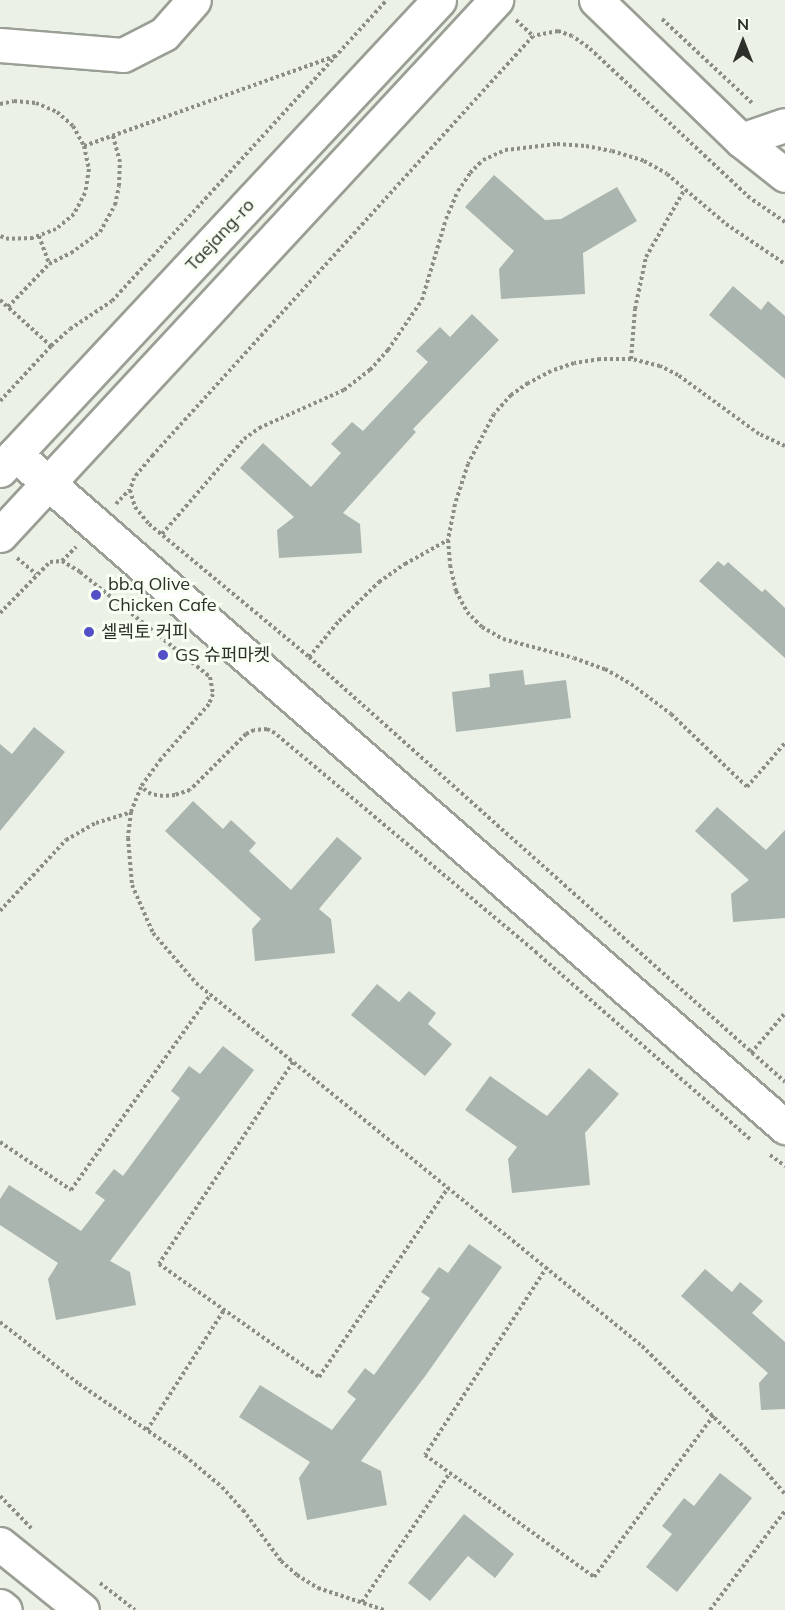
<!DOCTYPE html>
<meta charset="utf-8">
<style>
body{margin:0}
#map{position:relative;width:785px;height:1610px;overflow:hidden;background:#ebf1e6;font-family:Mulish,"Noto Sans KR",sans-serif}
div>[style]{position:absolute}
.building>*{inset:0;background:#aab5af}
.path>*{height:4px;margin-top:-2px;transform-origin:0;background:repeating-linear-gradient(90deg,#8a8e87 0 3px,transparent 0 6px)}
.roads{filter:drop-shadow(2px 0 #999f94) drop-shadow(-2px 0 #999f94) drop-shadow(0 2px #999f94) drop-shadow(0 -2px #999f94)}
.minor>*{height:33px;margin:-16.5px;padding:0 16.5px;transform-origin:16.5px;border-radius:16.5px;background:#fff}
.dots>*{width:16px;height:16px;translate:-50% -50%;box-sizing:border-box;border:3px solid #f8fff3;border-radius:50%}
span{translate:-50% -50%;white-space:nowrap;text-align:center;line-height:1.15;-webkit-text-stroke:6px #f8fff3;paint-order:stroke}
.street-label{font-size:18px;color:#2d2f2b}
.poi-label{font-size:18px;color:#2d2f2b}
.left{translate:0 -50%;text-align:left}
.north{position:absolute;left:713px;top:12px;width:60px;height:60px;-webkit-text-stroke:4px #f8fff3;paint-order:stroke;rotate:0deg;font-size:16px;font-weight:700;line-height:24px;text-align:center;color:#2d2f2b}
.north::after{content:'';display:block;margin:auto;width:21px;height:27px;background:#2d2f2b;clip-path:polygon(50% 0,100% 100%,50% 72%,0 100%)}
</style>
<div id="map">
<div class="building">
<div style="clip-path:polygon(494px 175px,545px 220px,561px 219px,617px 187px,637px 221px,583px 253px,585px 294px,501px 299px,499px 269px,514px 251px,465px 207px)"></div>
<div style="clip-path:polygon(733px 286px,761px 310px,768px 301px,785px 316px,785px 379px,709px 315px)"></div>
<div style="clip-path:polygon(472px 314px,499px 340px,413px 429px,416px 432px,343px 513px,360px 524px,362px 553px,279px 558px,277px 530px,294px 517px,240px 468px,263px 443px,311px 487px,341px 453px,331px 444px,352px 422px,363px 431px,428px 362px,416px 351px,440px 327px,450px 337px)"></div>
<div style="clip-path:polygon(718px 561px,724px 566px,728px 562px,762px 592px,765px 589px,785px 608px,785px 658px,699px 581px)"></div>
<div style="clip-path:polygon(523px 670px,525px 685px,566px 680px,571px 718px,456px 732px,452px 692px,490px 687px,489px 674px)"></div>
<div style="clip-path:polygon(34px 727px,65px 752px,0 831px,0 744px,12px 754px)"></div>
<div style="clip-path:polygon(193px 801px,223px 829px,231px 820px,256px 843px,249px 851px,291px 890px,337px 837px,362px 858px,319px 909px,331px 919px,335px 953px,255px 961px,252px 929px,261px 919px,165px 831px)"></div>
<div style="clip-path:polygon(717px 807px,766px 850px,785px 830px,785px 918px,733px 922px,731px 894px,749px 880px,695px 831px)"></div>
<div style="clip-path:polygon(377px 984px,399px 1002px,409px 991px,436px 1013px,428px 1024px,452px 1044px,425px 1076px,351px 1015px)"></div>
<div style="clip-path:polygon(223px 1046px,254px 1070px,110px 1261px,130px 1272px,136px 1305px,56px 1320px,48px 1279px,58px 1263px,0 1225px,0 1199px,9px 1185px,81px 1231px,105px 1200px,95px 1193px,114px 1169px,123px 1176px,180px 1098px,171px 1091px,189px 1066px,200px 1074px)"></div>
<div style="clip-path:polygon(589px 1068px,619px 1094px,585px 1133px,590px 1185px,512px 1193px,508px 1159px,517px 1147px,465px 1110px,490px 1076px,547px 1116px)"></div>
<div style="clip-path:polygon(469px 1244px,502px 1267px,426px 1375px,361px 1461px,381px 1471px,387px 1505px,307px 1520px,299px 1478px,310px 1462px,239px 1417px,260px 1385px,332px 1430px,356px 1399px,347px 1392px,365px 1368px,374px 1375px,430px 1298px,421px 1292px,439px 1267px,448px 1273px)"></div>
<div style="clip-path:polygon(705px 1269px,732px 1292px,740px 1282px,763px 1301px,752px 1313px,785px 1342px,785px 1409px,761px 1410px,759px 1383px,768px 1373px,681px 1296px)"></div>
<div style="clip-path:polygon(720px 1473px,752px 1498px,677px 1592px,646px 1567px,672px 1534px,662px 1526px,684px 1498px,694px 1506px)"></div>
<div style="clip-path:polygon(464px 1514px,514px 1554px,495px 1578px,468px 1556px,430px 1601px,408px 1583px)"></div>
</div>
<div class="path">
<div style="left:662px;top:19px;width:125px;rotate:43deg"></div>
<div style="left:516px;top:20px;width:23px;rotate:43deg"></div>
<div style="left:0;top:104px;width:14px;rotate:-12deg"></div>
<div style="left:14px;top:101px;width:22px;rotate:5deg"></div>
<div style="left:36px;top:103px;width:23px;rotate:23deg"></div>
<div style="left:57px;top:112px;width:21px;rotate:41deg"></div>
<div style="left:73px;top:126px;width:23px;rotate:61deg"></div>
<div style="left:84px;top:146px;width:24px;rotate:78deg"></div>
<div style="left:89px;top:169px;width:24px;rotate:99deg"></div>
<div style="left:85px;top:193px;width:24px;rotate:118deg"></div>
<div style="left:74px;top:214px;width:23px;rotate:140deg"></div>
<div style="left:56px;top:229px;width:25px;rotate:159deg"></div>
<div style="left:33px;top:238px;width:24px;rotate:178deg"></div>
<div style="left:9px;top:239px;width:9px;rotate:-162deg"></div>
<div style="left:84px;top:146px;width:267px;rotate:-19.7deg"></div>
<div style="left:785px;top:222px;width:42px;rotate:-145.6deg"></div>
<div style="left:750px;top:198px;width:221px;rotate:-137deg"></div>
<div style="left:588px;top:47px;width:19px;rotate:-145deg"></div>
<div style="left:572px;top:36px;width:15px;rotate:-160deg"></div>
<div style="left:558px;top:31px;width:25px;rotate:169deg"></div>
<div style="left:533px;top:36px;width:566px;rotate:132.21deg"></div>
<div style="left:153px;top:455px;width:30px;rotate:130deg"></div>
<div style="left:134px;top:478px;width:13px;rotate:108deg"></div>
<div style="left:130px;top:490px;width:18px;rotate:74deg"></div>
<div style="left:135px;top:507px;width:22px;rotate:51deg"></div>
<div style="left:149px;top:524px;width:208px;rotate:39.7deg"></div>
<div style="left:309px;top:657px;width:638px;rotate:41.76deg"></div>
<div style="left:39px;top:236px;width:30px;rotate:70deg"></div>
<div style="left:0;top:300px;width:69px;rotate:42deg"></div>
<div style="left:51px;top:346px;width:75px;rotate:132.8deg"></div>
<div style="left:8px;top:307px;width:59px;rotate:-46.4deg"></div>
<div style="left:49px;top:264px;width:25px;rotate:-27deg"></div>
<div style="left:71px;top:253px;width:36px;rotate:-36deg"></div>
<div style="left:100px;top:232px;width:31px;rotate:-61deg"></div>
<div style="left:115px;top:205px;width:19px;rotate:-78deg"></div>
<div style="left:119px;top:186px;width:24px;rotate:-88deg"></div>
<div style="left:120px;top:162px;width:27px;rotate:-105deg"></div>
<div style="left:51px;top:346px;width:25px;rotate:-42deg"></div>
<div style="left:70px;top:329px;width:50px;rotate:-33.7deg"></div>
<div style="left:112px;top:301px;width:408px;rotate:-47.6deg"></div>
<div style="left:631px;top:359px;width:50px;rotate:-85.4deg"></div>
<div style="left:635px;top:309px;width:53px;rotate:-78.1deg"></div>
<div style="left:646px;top:257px;width:78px;rotate:-60.2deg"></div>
<div style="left:785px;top:446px;width:29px;rotate:-155deg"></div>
<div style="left:759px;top:434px;width:100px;rotate:-143.9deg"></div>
<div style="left:678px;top:375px;width:20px;rotate:-153deg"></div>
<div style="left:660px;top:366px;width:30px;rotate:-166deg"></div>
<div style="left:631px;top:359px;width:31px;rotate:180deg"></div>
<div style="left:600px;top:359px;width:26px;rotate:171deg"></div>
<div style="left:574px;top:363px;width:24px;rotate:161deg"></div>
<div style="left:551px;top:371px;width:26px;rotate:152deg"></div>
<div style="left:528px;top:383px;width:21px;rotate:145deg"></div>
<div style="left:511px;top:395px;width:25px;rotate:132deg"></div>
<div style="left:494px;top:414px;width:56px;rotate:117.5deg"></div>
<div style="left:468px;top:464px;width:42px;rotate:108deg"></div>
<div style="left:455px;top:504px;width:37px;rotate:101deg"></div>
<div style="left:448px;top:540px;width:25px;rotate:85deg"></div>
<div style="left:450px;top:565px;width:27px;rotate:77deg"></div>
<div style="left:456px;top:591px;width:24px;rotate:62deg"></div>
<div style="left:467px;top:612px;width:21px;rotate:45deg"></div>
<div style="left:482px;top:627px;width:24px;rotate:30deg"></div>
<div style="left:503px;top:639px;width:73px;rotate:15deg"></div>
<div style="left:574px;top:658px;width:33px;rotate:20deg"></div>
<div style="left:605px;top:669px;width:30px;rotate:30deg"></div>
<div style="left:631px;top:684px;width:50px;rotate:36.9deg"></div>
<div style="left:671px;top:714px;width:105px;rotate:43.8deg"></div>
<div style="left:747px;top:787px;width:58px;rotate:-49.2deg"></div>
<div style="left:116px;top:504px;width:19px;rotate:-47deg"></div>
<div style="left:162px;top:534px;width:125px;rotate:-49.2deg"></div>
<div style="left:244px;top:439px;width:19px;rotate:-36deg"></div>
<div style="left:259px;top:428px;width:93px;rotate:-24.1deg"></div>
<div style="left:344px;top:390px;width:33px;rotate:-38deg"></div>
<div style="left:370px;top:370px;width:27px;rotate:-48deg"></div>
<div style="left:388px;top:350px;width:60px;rotate:-55.8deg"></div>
<div style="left:422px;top:300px;width:84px;rotate:-73.5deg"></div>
<div style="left:446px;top:219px;width:30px;rotate:-67deg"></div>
<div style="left:458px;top:191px;width:22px;rotate:-56deg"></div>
<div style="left:470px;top:173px;width:18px;rotate:-45deg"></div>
<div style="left:483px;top:160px;width:24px;rotate:-24deg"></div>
<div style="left:505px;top:150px;width:52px;rotate:-6.6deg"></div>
<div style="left:557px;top:144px;width:29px;rotate:4deg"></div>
<div style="left:586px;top:146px;width:26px;rotate:11deg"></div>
<div style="left:612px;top:151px;width:34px;rotate:17deg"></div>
<div style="left:644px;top:161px;width:26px;rotate:29deg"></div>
<div style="left:667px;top:174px;width:77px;rotate:40.3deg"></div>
<div style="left:726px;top:224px;width:71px;rotate:34.1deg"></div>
<div style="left:17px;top:558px;width:25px;rotate:40deg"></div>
<div style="left:62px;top:561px;width:20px;rotate:-45deg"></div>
<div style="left:0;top:613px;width:71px;rotate:-45.6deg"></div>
<div style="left:50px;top:562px;width:12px;rotate:-5deg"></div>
<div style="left:62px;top:561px;width:21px;rotate:31deg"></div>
<div style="left:80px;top:572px;width:167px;rotate:38.9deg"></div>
<div style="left:210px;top:677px;width:17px;rotate:80deg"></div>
<div style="left:213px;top:694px;width:11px;rotate:112deg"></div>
<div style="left:209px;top:704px;width:73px;rotate:131.1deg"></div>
<div style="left:161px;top:759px;width:34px;rotate:126deg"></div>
<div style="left:309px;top:657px;width:47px;rotate:-50.2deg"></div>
<div style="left:339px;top:621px;width:56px;rotate:-44.3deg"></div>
<div style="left:379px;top:582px;width:32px;rotate:-35deg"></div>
<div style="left:405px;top:564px;width:49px;rotate:-29.2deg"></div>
<div style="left:0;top:911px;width:97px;rotate:-47.1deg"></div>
<div style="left:66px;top:840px;width:34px;rotate:-30deg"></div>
<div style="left:96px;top:823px;width:37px;rotate:-17deg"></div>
<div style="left:751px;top:1053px;width:52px;rotate:-49.6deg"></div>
<div style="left:293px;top:1062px;width:242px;rotate:123.6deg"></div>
<div style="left:159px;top:1264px;width:196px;rotate:35.2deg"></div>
<div style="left:319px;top:1377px;width:229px;rotate:-55.7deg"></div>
<div style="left:750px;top:1139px;width:283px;rotate:-138.9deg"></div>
<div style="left:537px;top:953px;width:342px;rotate:-140deg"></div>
<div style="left:275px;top:733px;width:9px;rotate:-153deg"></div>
<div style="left:267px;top:729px;width:13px;rotate:176deg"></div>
<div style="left:254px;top:730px;width:9px;rotate:153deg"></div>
<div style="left:246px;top:734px;width:79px;rotate:135deg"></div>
<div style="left:190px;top:790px;width:16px;rotate:162deg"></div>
<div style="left:175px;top:795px;width:12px;rotate:175deg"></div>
<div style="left:163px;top:796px;width:12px;rotate:-171deg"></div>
<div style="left:151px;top:794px;width:12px;rotate:-145deg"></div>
<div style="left:141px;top:787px;width:27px;rotate:112deg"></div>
<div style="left:131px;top:812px;width:26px;rotate:97deg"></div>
<div style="left:128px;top:838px;width:47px;rotate:85.1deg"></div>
<div style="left:132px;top:885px;width:52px;rotate:66.4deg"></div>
<div style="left:153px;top:933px;width:66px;rotate:49.3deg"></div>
<div style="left:196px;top:983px;width:575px;rotate:39.14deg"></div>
<div style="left:642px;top:1346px;width:148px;rotate:44.7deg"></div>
<div style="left:747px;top:1450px;width:58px;rotate:49.2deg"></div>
<div style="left:0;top:1142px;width:86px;rotate:34.1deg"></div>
<div style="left:71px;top:1190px;width:241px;rotate:-54.5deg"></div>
<div style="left:770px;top:1155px;width:19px;rotate:36deg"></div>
<div style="left:547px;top:1267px;width:224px;rotate:123deg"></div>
<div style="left:425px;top:1455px;width:208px;rotate:35.8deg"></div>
<div style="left:594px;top:1577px;width:202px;rotate:-53.5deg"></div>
<div style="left:0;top:1322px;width:100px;rotate:38.1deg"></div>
<div style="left:79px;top:1384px;width:128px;rotate:34.2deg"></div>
<div style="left:185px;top:1456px;width:48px;rotate:40deg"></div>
<div style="left:222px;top:1487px;width:31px;rotate:48deg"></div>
<div style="left:243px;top:1510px;width:64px;rotate:53.3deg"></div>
<div style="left:281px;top:1561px;width:21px;rotate:41deg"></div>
<div style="left:297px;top:1575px;width:25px;rotate:32deg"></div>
<div style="left:318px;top:1588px;width:70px;rotate:18.4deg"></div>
<div style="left:147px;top:1430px;width:143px;rotate:-57.3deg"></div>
<div style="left:0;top:1496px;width:45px;rotate:45.9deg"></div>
<div style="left:100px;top:1583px;width:44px;rotate:37.6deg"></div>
<div style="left:362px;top:1602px;width:155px;rotate:-55.8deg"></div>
<div style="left:710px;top:1610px;width:124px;rotate:-52.9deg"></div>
</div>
<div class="roads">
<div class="minor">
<div style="left:596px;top:0;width:202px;rotate:44deg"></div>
<div style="left:741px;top:140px;width:56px;rotate:38.5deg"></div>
<div style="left:0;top:45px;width:123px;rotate:4.6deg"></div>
<div style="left:123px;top:55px;width:46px;rotate:-27.1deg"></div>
<div style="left:164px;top:34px;width:45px;rotate:-48.6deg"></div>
<div style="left:741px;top:140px;width:46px;rotate:-18.8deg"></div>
<div style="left:15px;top:454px;width:1023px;rotate:41.15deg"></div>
<div style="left:0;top:470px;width:643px;rotate:-46.95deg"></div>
<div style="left:0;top:535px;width:730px;rotate:-47.17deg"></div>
<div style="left:0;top:1544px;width:105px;rotate:38.8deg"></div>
<div style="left:0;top:1606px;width:6px;rotate:39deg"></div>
</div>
</div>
<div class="dots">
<div style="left:96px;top:595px;background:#5350c7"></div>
<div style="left:89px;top:632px;background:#5350c7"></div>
<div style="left:163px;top:655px;background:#5350c7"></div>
</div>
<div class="street-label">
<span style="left:220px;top:235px;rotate:-47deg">Taejang-ro</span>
</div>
<div class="poi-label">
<span class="left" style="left:108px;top:595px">bb.q Olive<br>Chicken Cafe</span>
<span class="left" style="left:101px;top:632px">셀렉토 커피</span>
<span class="left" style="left:175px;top:655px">GS 슈퍼마켓</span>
</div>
<div class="north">N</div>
</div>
